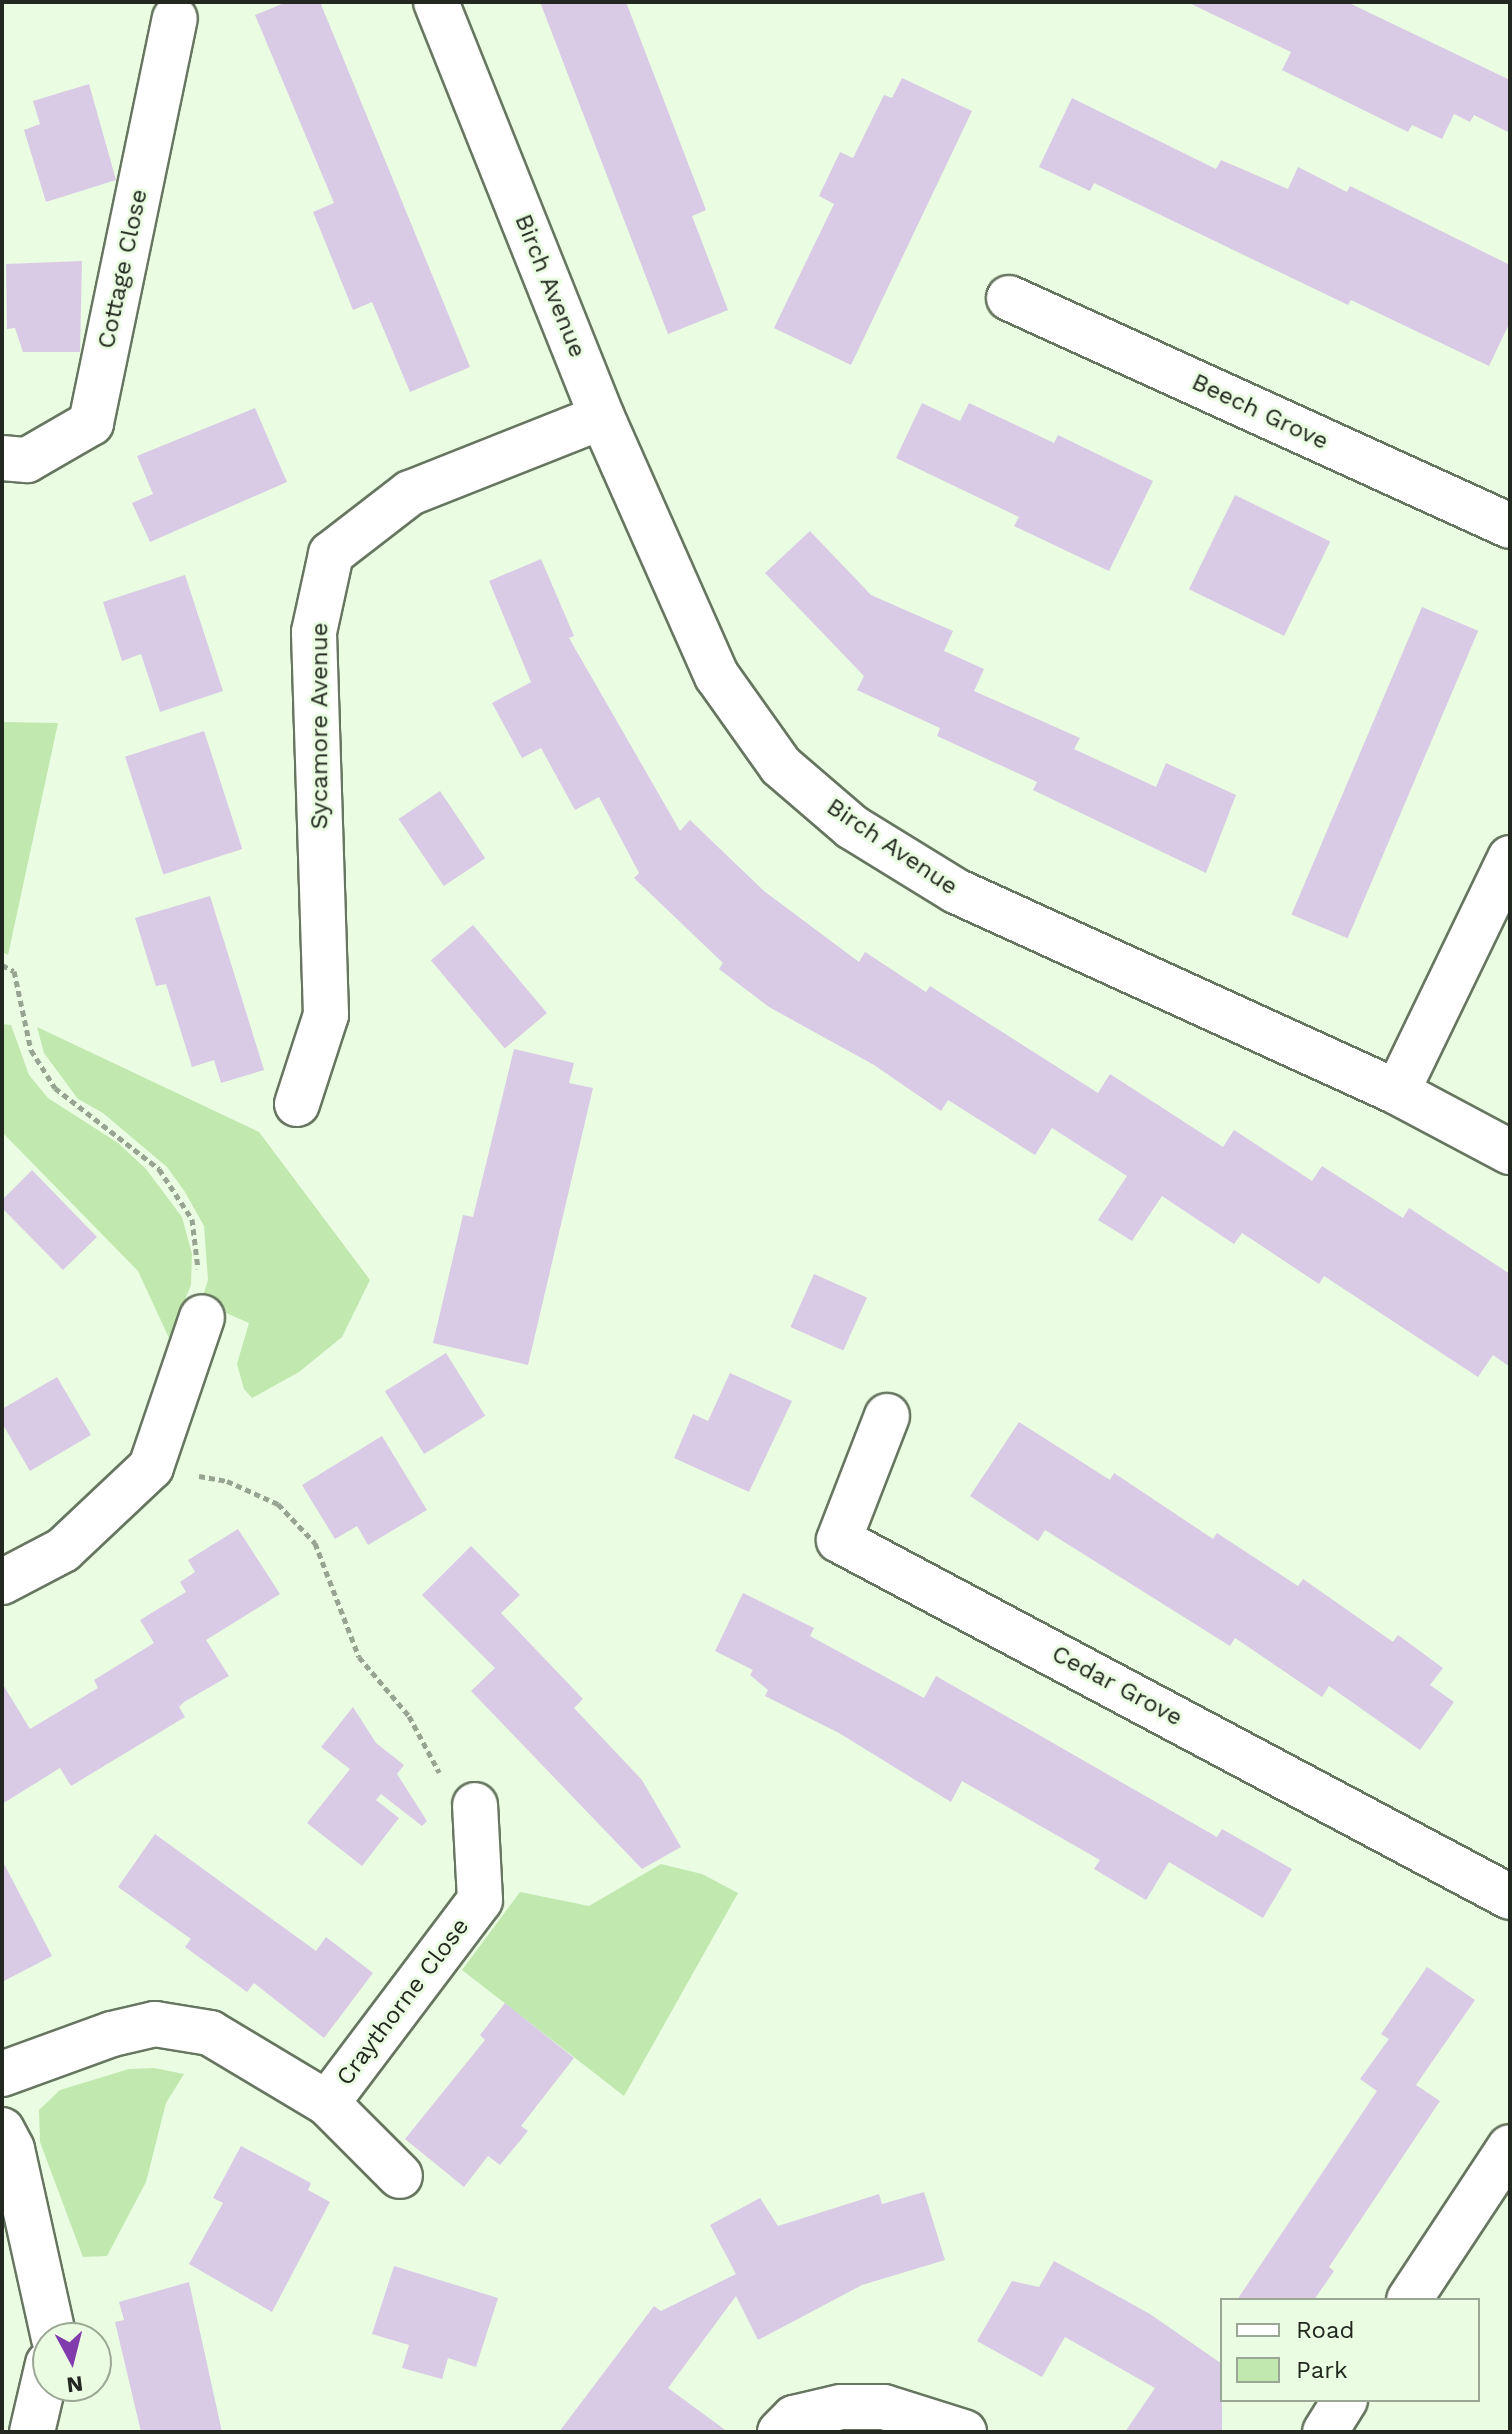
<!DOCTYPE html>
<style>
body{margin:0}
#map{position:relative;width:1512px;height:2434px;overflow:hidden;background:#eafce2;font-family:"Work Sans",sans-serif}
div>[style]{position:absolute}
.green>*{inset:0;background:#c1e8af}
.building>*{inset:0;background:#d9cbe5;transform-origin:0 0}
.path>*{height:5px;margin-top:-2.5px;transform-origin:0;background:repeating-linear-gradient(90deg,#97a491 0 6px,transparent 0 10px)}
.roads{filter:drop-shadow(2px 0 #677660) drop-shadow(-2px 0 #677660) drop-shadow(0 2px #677660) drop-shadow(0 -2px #677660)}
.minor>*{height:44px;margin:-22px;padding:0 22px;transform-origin:22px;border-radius:22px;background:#fff}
span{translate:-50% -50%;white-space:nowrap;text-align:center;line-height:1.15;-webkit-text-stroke:6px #eafce2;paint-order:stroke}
.street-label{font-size:24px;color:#22281f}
.frame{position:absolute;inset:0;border:4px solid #22281f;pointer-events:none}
.legend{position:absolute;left:1220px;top:2298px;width:260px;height:104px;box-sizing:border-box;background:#eafce2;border:2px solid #9aa794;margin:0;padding:10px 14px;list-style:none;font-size:24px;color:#22281f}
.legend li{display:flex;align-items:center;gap:16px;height:40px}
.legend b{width:40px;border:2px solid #9aa794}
.north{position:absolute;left:32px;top:2322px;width:80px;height:80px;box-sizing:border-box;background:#eafce2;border:2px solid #9aa794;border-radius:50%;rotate:173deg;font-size:22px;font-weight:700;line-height:32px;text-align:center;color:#22281f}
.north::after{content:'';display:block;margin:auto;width:28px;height:36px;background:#823bad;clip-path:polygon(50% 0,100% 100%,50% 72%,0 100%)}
</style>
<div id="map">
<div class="green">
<div style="clip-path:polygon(2px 722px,58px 723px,8px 955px,2px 952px)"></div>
<div style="clip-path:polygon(2px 1024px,11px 1025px,29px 1075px,48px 1098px,118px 1143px,146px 1169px,182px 1217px,192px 1254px,191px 1285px,169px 1338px,138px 1271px,2px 1132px)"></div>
<div style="clip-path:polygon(37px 1027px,259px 1132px,370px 1280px,342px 1337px,299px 1372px,252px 1398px,244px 1389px,237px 1364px,249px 1323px,201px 1302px,208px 1280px,204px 1226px,185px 1192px,167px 1167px,103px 1113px,78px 1099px,44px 1053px)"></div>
<div style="clip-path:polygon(661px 1864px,702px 1874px,738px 1893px,624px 2096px,462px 1970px,520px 1892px,589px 1906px)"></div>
<div style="clip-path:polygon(154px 2068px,184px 2074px,166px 2103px,146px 2182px,107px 2256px,83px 2257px,40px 2142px,39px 2110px,60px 2090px,129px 2069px)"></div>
</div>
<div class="building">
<div style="clip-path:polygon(287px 2px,320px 2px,470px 367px,410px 392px,372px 302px,353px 310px,313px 212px,334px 203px,255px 15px)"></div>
<div style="clip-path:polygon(540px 2px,626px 2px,706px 210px,692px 216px,728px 310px,668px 334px)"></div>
<div style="clip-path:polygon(1187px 2px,1347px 2px,1510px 80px,1510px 133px,1474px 115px,1470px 122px,1454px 114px,1442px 139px,1412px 125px,1408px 132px,1282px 70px,1291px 52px)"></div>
<div style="clip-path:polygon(902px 78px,972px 111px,851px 365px,774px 328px,834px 204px,819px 196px,840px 152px,853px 158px,884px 95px,892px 98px)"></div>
<div style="clip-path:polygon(89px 84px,116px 180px,46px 202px,24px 130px,40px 124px,33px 101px)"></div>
<div style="clip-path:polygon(1072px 98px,1216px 169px,1221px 160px,1288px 189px,1298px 167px,1347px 192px,1350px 186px,1510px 265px,1510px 322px,1489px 366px,1351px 300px,1348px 305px,1094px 183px,1090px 191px,1039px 167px)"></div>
<div style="clip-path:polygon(82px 261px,80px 352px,23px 352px,15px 328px,7px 329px,6px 264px)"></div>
<div style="clip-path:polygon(922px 403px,960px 421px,969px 403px,1054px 443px,1058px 435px,1153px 481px,1109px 571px,1014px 526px,1019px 517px,896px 458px)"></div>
<div style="clip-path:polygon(255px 408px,287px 482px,150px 542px,132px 503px,153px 494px,137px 456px)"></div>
<div style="left:1235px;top:495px;width:106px;height:105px;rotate:26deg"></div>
<div style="clip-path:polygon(810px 531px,871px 595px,953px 631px,944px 651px,984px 669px,974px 691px,1080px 738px,1074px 749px,1156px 787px,1166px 763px,1236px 795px,1206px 873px,1033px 790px,1037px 782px,937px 736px,940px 728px,857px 690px,864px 676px,765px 573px)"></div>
<div style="clip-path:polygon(541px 559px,574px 636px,569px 638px,680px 831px,690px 820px,764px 891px,859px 962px,865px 952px,926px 992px,930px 986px,1098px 1093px,1110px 1074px,1223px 1147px,1234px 1130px,1312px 1181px,1322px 1166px,1403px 1218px,1409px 1208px,1510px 1274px,1510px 1367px,1493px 1355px,1478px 1377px,1324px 1276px,1319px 1284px,1242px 1233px,1234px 1244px,1162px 1196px,1132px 1241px,1098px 1220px,1127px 1176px,1052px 1128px,1035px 1155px,948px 1100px,941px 1111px,874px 1065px,769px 1007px,719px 969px,723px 963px,634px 878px,639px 873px,599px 797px,575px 810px,541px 748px,522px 758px,492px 703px,531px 682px,489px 581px)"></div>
<div style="clip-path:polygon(185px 575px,223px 691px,160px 712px,141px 654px,122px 661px,103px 602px)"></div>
<div style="left:1422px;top:607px;width:61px;height:334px;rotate:23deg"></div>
<div style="left:204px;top:731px;width:124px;height:83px;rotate:72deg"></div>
<div style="left:440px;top:791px;width:81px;height:50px;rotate:56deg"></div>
<div style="clip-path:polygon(210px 896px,264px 1070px,221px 1083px,214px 1060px,192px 1067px,166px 984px,156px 986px,135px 918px)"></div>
<div style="left:473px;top:925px;width:115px;height:55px;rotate:50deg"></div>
<div style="clip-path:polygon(514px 1049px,574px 1063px,569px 1083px,593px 1088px,528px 1365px,433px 1343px,463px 1215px,473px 1217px)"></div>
<div style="clip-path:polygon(32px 1170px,97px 1237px,63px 1270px,2px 1208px,2px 1200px)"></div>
<div style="left:814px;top:1274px;width:58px;height:58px;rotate:24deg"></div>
<div style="left:446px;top:1353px;width:74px;height:72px;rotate:58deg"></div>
<div style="clip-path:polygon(730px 1373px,792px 1401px,749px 1492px,674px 1458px,693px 1414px,708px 1421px)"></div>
<div style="clip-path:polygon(57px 1377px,91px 1435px,30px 1471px,2px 1423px,2px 1409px)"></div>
<div style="clip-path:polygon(1019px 1422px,1110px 1480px,1114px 1473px,1213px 1539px,1217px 1533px,1298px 1586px,1303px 1579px,1393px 1642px,1398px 1635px,1443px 1668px,1430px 1685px,1454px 1702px,1420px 1750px,1329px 1686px,1322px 1697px,1235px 1638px,1230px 1646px,1045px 1530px,1038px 1541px,970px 1496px)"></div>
<div style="clip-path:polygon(382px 1436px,427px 1510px,368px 1545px,357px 1526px,335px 1539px,302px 1485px)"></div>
<div style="clip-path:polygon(238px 1529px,280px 1594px,206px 1640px,229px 1676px,184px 1702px,179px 1707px,185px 1717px,71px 1786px,60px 1768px,2px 1804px,2px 1683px,30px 1729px,98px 1688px,94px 1680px,154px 1643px,140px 1620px,186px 1592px,180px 1582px,195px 1572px,188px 1560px)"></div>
<div style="clip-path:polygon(471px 1546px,520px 1595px,501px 1613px,583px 1699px,574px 1708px,642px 1780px,681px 1847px,642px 1869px,471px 1691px,495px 1668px,422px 1595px)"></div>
<div style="clip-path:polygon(743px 1593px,814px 1628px,810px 1636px,924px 1698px,936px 1676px,1217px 1837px,1222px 1829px,1292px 1869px,1263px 1918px,1169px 1862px,1146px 1900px,1094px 1869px,1100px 1860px,962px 1781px,951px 1802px,839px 1733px,765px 1696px,768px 1690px,750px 1675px,753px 1670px,715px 1651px)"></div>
<div style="clip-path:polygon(353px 1707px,376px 1743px,404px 1765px,397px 1774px,427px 1821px,422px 1826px,381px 1794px,376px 1800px,399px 1818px,362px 1866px,307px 1823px,350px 1769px,321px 1747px)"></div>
<div style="clip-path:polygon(155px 1834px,316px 1951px,326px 1937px,373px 1973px,324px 2038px,254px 1983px,247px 1992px,185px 1947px,191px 1939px,118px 1887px)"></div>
<div style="clip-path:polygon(2px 1860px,52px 1956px,2px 1982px)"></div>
<div style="clip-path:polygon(1427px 1967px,1475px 2000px,1416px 2085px,1440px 2101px,1329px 2267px,1334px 2271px,1314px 2300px,1237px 2300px,1377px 2091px,1360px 2079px,1389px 2039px,1381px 2034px)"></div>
<div style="clip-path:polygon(505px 2003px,574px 2058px,521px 2126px,528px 2131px,500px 2165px,488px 2156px,464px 2187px,405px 2139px,485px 2040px,480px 2035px)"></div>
<div style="clip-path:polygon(241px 2146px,311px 2183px,308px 2190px,330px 2202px,272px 2312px,189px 2264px,223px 2203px,213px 2198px)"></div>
<div style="clip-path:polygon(924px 2192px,945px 2260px,862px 2285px,758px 2340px,736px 2296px,668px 2388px,728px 2432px,559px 2432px,654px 2306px,661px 2311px,736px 2274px,710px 2225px,760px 2198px,778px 2226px,879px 2194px,882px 2204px)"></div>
<div style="clip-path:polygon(1054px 2261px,1150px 2314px,1222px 2364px,1222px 2432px,1125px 2432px,1155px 2388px,1065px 2337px,1042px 2377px,977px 2341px,1012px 2281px,1039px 2287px)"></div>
<div style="clip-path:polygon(394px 2266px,498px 2298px,476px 2367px,448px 2358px,442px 2379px,402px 2368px,409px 2345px,372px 2334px)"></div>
<div style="clip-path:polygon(189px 2282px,222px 2432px,141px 2432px,115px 2322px,124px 2320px,119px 2302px)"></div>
</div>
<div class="path">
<div style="left:2px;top:965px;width:13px;rotate:27deg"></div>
<div style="left:14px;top:971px;width:81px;rotate:77.9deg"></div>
<div style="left:31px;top:1050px;width:45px;rotate:57.7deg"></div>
<div style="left:55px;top:1088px;width:132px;rotate:37.9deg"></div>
<div style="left:159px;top:1169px;width:60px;rotate:56.6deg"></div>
<div style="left:192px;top:1219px;width:50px;rotate:83.2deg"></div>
<div style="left:199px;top:1476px;width:28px;rotate:10deg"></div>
<div style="left:227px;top:1481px;width:56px;rotate:24.3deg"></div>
<div style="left:278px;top:1504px;width:54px;rotate:46.5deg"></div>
<div style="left:315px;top:1543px;width:122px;rotate:68.9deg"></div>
<div style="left:359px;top:1657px;width:77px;rotate:49.7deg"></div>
<div style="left:409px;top:1716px;width:64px;rotate:61.8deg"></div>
</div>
<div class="roads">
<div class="minor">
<div style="left:436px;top:2px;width:447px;rotate:68.2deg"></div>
<div style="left:602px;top:417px;width:283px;rotate:66.1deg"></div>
<div style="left:717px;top:676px;width:110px;rotate:54.6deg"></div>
<div style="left:781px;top:766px;width:94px;rotate:40.7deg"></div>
<div style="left:852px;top:827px;width:122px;rotate:31.6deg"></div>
<div style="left:956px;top:891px;width:485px;rotate:24.5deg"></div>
<div style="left:1397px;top:1092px;width:128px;rotate:28deg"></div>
<div style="left:1009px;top:298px;width:550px;rotate:24.47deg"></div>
<div style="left:2px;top:458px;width:25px;rotate:5deg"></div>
<div style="left:27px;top:460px;width:74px;rotate:-30deg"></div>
<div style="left:91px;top:423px;width:413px;rotate:-78.3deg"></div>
<div style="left:1397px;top:1092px;width:260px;rotate:-64.2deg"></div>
<div style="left:297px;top:1104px;width:94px;rotate:-72deg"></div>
<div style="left:326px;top:1015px;width:383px;rotate:-91.8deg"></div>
<div style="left:314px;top:632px;width:80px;rotate:-77.7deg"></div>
<div style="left:331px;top:554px;width:100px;rotate:-37.7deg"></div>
<div style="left:410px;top:493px;width:206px;rotate:-21.6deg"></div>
<div style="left:887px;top:1416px;width:133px;rotate:111.2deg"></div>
<div style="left:839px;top:1540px;width:760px;rotate:28.01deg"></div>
<div style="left:2px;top:1582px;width:69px;rotate:-27.7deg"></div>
<div style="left:63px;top:1550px;width:121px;rotate:-43.3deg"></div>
<div style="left:151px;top:1467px;width:158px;rotate:-71.2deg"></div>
<div style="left:2px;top:2074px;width:117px;rotate:-20deg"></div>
<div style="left:112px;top:2034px;width:44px;rotate:-13.1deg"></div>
<div style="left:155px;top:2024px;width:56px;rotate:9.3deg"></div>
<div style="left:210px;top:2033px;width:136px;rotate:30.9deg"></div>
<div style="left:327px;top:2103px;width:103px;rotate:45deg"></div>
<div style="left:327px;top:2103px;width:254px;rotate:-53deg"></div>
<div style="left:480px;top:1900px;width:95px;rotate:-93deg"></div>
<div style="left:2px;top:2130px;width:21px;rotate:62deg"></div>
<div style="left:12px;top:2149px;width:194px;rotate:77.5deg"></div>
<div style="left:1409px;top:2300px;width:183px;rotate:-56.6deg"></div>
<div style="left:32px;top:2432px;width:70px;rotate:-76.8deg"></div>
<div style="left:780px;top:2432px;width:20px;rotate:-45deg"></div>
<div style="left:794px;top:2418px;width:48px;rotate:-13.2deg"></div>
<div style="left:841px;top:2407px;width:43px"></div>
<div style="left:884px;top:2407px;width:84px;rotate:17.4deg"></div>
<div style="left:1325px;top:2432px;width:38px;rotate:-58deg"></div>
</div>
</div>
<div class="street-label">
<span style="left:123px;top:269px;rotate:-78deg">Cottage Close</span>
<span style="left:550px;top:286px;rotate:68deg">Birch Avenue</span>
<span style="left:1260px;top:412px;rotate:25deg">Beech Grove</span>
<span style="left:320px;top:726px;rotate:-90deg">Sycamore Avenue</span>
<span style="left:892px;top:847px;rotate:34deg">Birch Avenue</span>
<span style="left:1117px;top:1686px;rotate:28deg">Cedar Grove</span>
<span style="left:403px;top:2002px;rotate:-53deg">Craythorne Close</span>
</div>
<div class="frame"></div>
<ul class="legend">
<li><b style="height:10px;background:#fff"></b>Road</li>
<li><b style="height:22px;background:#c1e8af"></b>Park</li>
</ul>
<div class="north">N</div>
</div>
